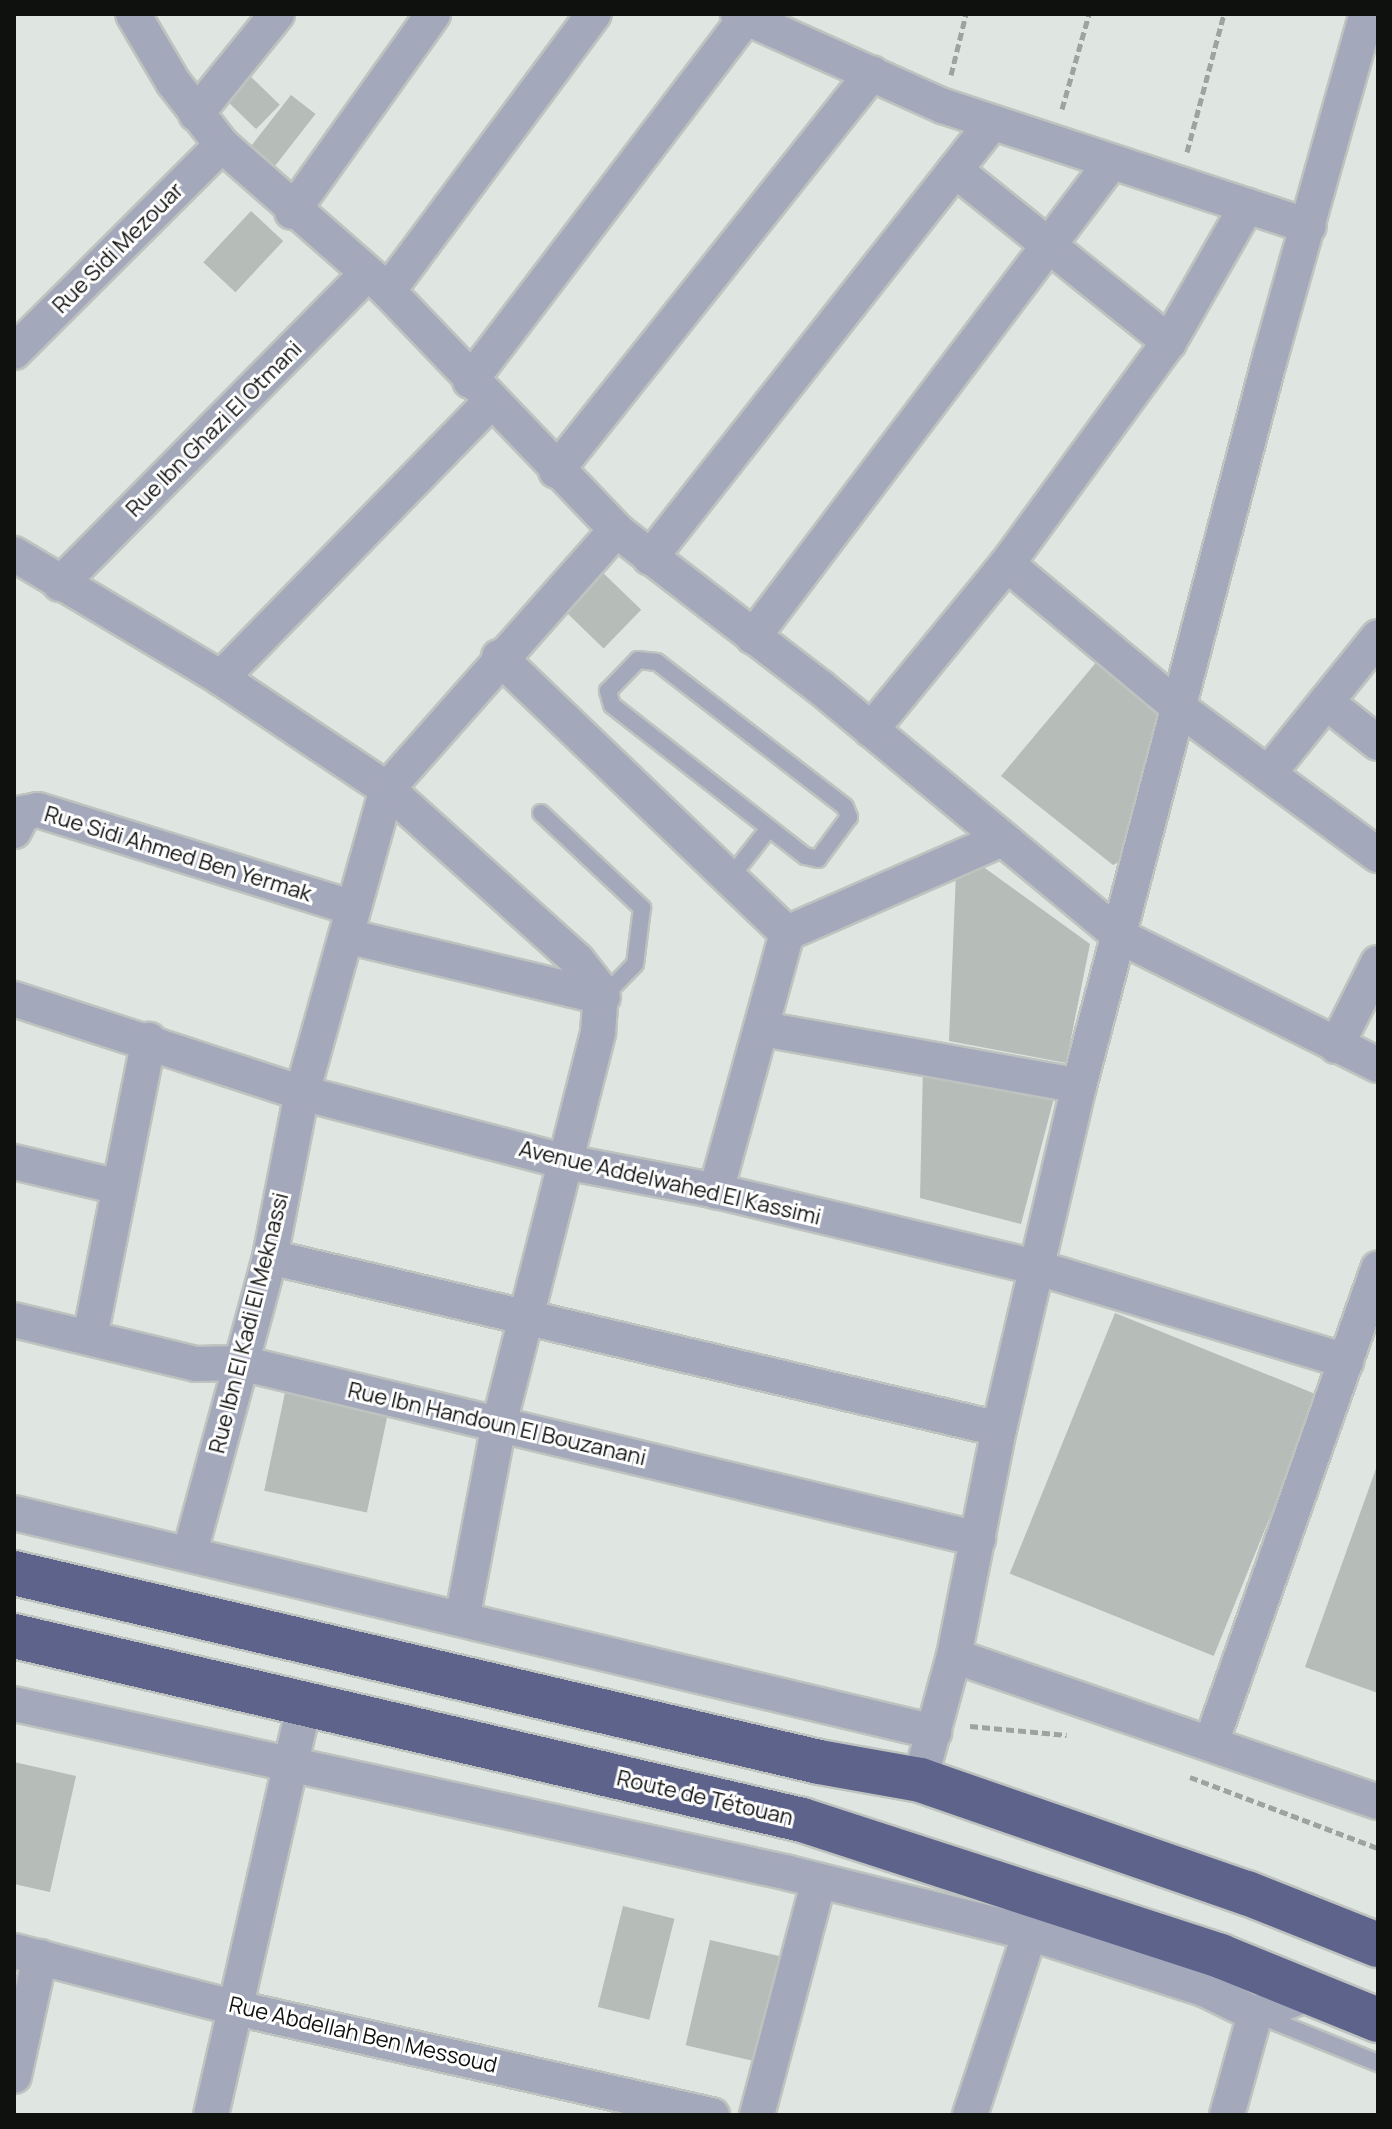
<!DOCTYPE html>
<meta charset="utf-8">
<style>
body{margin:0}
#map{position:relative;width:1392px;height:2129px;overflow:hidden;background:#dfe5e1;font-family:Manrope,sans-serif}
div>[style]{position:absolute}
.building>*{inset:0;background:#b6bcb8;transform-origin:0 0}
.path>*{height:5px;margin-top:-2.5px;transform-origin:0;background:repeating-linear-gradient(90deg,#9ea39f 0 8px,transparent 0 12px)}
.roads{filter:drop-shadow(2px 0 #bec3bf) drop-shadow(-2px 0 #bec3bf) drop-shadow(0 2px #bec3bf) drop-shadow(0 -2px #bec3bf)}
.lane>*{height:16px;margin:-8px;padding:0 8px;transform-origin:8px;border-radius:8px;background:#a4a8bb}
.street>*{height:34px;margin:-17px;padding:0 17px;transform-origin:17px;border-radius:17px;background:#a4a8bb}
.highway>*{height:44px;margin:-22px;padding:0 22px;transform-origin:22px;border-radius:22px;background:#5d638b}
span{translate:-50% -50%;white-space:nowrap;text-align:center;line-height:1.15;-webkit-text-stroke:6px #fff;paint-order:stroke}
.street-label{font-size:22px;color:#0f110f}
.frame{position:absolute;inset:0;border:16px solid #0f110f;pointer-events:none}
</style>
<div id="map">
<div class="building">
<div style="left:246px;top:72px;width:47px;height:34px;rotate:44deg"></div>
<div style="left:291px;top:95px;width:31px;height:74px;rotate:38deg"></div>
<div style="left:251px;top:211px;width:44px;height:70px;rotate:43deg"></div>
<div style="left:598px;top:568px;width:60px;height:54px;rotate:44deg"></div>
<div style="clip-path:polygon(1104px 653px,1169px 703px,1138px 851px,1113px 865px,1001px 776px)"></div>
<div style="clip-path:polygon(982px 866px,1090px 944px,1066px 1063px,949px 1041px,956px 873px)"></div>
<div style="clip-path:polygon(923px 1067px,1055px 1094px,1021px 1224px,920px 1198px)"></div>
<div style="left:1115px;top:1313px;width:220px;height:281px;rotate:22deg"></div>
<div style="left:286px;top:1388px;width:105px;height:105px;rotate:12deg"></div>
<div style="clip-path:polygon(1378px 1463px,1378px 1693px,1305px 1667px)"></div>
<div style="clip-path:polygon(14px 1762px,76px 1776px,50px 1892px,14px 1884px)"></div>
<div style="left:623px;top:1906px;width:53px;height:104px;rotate:14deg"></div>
<div style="left:710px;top:1940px;width:72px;height:108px;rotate:13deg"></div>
</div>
<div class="path">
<div style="left:951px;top:75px;width:63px;rotate:-76.2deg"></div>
<div style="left:1062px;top:109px;width:99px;rotate:-74.1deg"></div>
<div style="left:1187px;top:152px;width:143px;rotate:-75deg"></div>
<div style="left:970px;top:1726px;width:97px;rotate:5.3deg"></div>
<div style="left:1190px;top:1777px;width:201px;rotate:20.7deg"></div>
</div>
<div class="roads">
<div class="lane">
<div style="left:638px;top:660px;width:19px;rotate:6deg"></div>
<div style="left:657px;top:662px;width:237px;rotate:37.6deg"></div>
<div style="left:845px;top:807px;width:11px;rotate:68deg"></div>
<div style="left:849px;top:817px;width:52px;rotate:126.4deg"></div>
<div style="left:818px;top:859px;width:13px;rotate:-167deg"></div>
<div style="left:805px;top:856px;width:245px;rotate:-142deg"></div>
<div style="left:612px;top:705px;width:15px;rotate:-106deg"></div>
<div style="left:608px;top:691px;width:43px;rotate:-45.9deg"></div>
<div style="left:541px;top:813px;width:139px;rotate:43.2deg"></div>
<div style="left:642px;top:908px;width:56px;rotate:97.1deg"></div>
<div style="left:635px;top:964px;width:46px;rotate:134.1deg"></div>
<div style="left:730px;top:878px;width:63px;rotate:-52deg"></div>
<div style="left:1261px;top:2016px;width:126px;rotate:21.9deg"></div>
</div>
<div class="street">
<div style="left:133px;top:14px;width:79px;rotate:59.5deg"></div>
<div style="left:173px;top:82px;width:80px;rotate:52.1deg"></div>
<div style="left:222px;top:145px;width:221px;rotate:41.3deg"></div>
<div style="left:388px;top:291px;width:330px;rotate:46.3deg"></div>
<div style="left:616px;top:530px;width:257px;rotate:37.6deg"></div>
<div style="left:820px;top:687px;width:391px;rotate:39.7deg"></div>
<div style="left:1121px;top:937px;width:287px;rotate:26.5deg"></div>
<div style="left:738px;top:14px;width:225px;rotate:24.2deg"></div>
<div style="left:943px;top:106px;width:385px;rotate:18.2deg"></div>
<div style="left:196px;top:114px;width:129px;rotate:-51deg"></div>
<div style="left:955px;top:170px;width:275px;rotate:38.8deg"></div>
<div style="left:292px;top:212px;width:243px;rotate:-54.5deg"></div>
<div style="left:388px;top:291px;width:345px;rotate:-53.4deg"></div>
<div style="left:14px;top:352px;width:293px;rotate:-44.9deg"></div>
<div style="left:470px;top:381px;width:456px;rotate:-52.8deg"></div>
<div style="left:556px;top:471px;width:508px;rotate:-51.55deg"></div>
<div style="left:14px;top:554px;width:241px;rotate:30.9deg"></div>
<div style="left:221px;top:678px;width:200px;rotate:33.8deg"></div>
<div style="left:387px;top:789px;width:256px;rotate:42deg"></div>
<div style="left:577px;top:960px;width:39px;rotate:52deg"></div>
<div style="left:601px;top:991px;width:42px;rotate:94.1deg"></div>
<div style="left:598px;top:1033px;width:403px;rotate:104.2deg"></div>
<div style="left:499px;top:1424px;width:198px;rotate:100.7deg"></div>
<div style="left:650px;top:558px;width:553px;rotate:-51.83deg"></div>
<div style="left:1007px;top:564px;width:224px;rotate:39.9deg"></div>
<div style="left:1179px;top:708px;width:247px;rotate:36.5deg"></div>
<div style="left:60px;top:584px;width:436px;rotate:-45.3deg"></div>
<div style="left:753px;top:637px;width:593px;rotate:-52.96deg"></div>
<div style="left:499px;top:657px;width:399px;rotate:43.8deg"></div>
<div style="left:787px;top:933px;width:268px;rotate:105.4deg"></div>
<div style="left:221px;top:678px;width:385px;rotate:-45.7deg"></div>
<div style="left:1326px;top:702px;width:66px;rotate:38.3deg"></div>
<div style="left:871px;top:730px;width:215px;rotate:-50.7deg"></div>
<div style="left:1007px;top:564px;width:275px;rotate:-53.9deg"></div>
<div style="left:1169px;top:342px;width:157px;rotate:-60.2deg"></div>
<div style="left:1268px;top:774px;width:176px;rotate:-51.2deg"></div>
<div style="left:14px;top:831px;width:20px;rotate:-63deg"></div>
<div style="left:23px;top:813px;width:15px;rotate:-11deg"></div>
<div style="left:38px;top:810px;width:329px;rotate:17.3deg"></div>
<div style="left:787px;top:933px;width:235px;rotate:-23.6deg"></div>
<div style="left:346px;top:936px;width:264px;rotate:13.4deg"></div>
<div style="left:14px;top:999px;width:303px;rotate:18.1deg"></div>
<div style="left:302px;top:1093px;width:273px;rotate:14.6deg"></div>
<div style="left:566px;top:1162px;width:153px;rotate:10.9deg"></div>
<div style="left:716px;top:1191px;width:331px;rotate:13.4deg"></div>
<div style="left:1038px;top:1268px;width:322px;rotate:16.8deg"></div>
<div style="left:763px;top:1029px;width:321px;rotate:10.2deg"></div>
<div style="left:1336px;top:1046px;width:93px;rotate:-63.2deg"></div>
<div style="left:14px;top:1162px;width:108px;rotate:13.4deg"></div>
<div style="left:270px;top:1257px;width:749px;rotate:13.28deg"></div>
<div style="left:14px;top:1320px;width:187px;rotate:13.6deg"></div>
<div style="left:196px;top:1364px;width:45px;rotate:-1.3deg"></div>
<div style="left:241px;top:1363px;width:758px;rotate:13.43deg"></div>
<div style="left:90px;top:1337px;width:303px;rotate:-78.8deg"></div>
<div style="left:14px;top:1513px;width:946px;rotate:13.39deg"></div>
<div style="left:190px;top:1552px;width:306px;rotate:-74.8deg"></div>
<div style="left:270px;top:1257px;width:167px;rotate:-79deg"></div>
<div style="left:302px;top:1093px;width:316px;rotate:-74.4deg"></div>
<div style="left:387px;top:789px;width:346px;rotate:-48.5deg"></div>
<div style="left:954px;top:1656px;width:448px;rotate:19deg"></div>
<div style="left:14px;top:1704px;width:793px;rotate:12.3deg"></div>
<div style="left:789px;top:1873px;width:248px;rotate:14deg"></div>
<div style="left:1030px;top:1933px;width:185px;rotate:17.9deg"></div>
<div style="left:1206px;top:1990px;width:55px;rotate:26.1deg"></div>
<div style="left:1255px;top:2014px;width:62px;rotate:-20.8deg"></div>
<div style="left:1211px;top:1743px;width:503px;rotate:-70.59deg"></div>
<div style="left:920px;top:1780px;width:129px;rotate:-74.7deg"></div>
<div style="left:954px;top:1656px;width:231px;rotate:-78.8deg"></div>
<div style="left:999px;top:1429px;width:352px;rotate:-76.9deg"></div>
<div style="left:1079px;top:1086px;width:753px;rotate:-75.3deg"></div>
<div style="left:1270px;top:358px;width:357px;rotate:-74.3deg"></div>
<div style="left:14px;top:1951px;width:229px;rotate:14.4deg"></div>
<div style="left:236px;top:2008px;width:488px;rotate:12.7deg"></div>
<div style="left:14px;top:2076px;width:122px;rotate:-77.7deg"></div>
<div style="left:211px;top:2115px;width:418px;rotate:-77.2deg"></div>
<div style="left:757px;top:2115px;width:242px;rotate:-75.2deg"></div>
<div style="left:970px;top:2115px;width:192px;rotate:-71.8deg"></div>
<div style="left:1227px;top:2115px;width:105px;rotate:-74.5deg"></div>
</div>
<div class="highway">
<div style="left:14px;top:1573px;width:827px;rotate:13.21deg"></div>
<div style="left:819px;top:1762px;width:103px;rotate:10.1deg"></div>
<div style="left:920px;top:1780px;width:346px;rotate:19.1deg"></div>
<div style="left:1247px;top:1893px;width:141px;rotate:21.7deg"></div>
<div style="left:14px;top:1636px;width:809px;rotate:13.14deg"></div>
<div style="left:802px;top:1820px;width:440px;rotate:18deg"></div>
<div style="left:1220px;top:1956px;width:170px;rotate:22.1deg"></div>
</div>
</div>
<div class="street-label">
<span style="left:118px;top:248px;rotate:-45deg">Rue Sidi Mezouar</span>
<span style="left:214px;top:429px;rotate:-45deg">Rue Ibn Ghazi El Otmani</span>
<span style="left:178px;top:854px;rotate:17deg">Rue Sidi Ahmed Ben Yermak</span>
<span style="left:670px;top:1183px;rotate:13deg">Avenue Addelwahed El Kassimi</span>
<span style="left:249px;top:1323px;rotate:-76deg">Rue Ibn El Kadi El Meknassi</span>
<span style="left:497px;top:1424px;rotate:13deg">Rue Ibn Handoun El Bouzanani</span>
<span style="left:705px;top:1798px;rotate:13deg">Route de Tétouan</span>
<span style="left:363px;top:2035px;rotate:13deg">Rue Abdellah Ben Messoud</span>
</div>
<div class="frame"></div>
</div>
